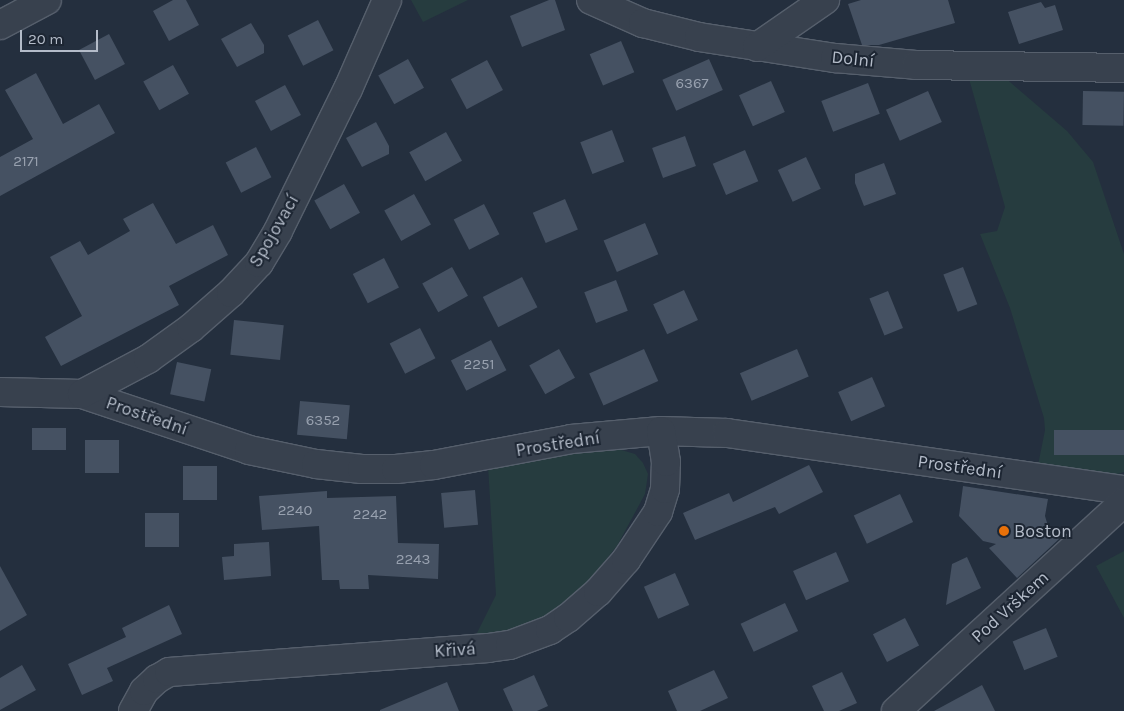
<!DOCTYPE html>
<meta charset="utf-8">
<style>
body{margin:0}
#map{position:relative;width:1124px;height:711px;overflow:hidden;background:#242f3e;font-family:Karla,sans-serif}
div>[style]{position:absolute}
.green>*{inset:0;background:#263c3f}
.building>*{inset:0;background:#455162;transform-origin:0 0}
.roads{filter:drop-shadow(1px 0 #565f6c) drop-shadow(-1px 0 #565f6c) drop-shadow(0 1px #565f6c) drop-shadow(0 -1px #565f6c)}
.minor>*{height:28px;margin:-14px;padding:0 14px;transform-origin:14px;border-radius:14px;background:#38414e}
.dots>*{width:14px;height:14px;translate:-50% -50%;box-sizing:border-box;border:2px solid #1d2633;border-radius:50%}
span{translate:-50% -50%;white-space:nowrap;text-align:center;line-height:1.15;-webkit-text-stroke:4px #1d2633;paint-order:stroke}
.number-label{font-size:15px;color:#98a1af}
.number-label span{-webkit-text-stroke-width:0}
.street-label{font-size:18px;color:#b4bcc9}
.poi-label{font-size:18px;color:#b4bcc9}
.left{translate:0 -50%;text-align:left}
.scale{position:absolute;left:20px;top:30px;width:78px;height:22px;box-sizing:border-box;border:2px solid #b4bcc9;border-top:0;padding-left:6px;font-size:15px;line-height:18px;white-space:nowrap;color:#b4bcc9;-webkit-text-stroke:4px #1d2633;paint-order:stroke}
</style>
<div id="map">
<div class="green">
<div style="clip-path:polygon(411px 0,468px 0,423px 22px)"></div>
<div style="clip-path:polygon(968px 75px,1003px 76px,1067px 131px,1093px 162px,1124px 254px,1124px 472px,1114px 475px,1037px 470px,1045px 430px,1044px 418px,1010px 308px,980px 234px,997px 231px,1005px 207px)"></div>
<div style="clip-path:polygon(600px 448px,618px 449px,635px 454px,643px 463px,648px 474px,645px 494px,617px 546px,582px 589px,541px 620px,514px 631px,475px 637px,496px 595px,488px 466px)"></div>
<div style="clip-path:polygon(1124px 551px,1124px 618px,1096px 566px)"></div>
</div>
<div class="building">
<div style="clip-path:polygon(173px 0,186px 0,199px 25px,169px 41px,153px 11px)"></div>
<div style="clip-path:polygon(549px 0,555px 0,565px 30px,522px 47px,510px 16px)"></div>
<div style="clip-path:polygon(861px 0,948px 0,955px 23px,879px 45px,862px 45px,848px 4px)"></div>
<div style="clip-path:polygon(1041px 2px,1045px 8px,1055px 5px,1063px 30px,1019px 44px,1008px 12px)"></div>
<div style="left:318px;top:20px;width:34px;height:34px;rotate:63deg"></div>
<div style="clip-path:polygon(251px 23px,264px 45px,264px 53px,237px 67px,221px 39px)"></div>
<div style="left:109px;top:34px;width:34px;height:34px;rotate:62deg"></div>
<div style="left:621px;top:41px;width:34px;height:34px;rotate:67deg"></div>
<div style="left:408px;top:59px;width:33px;height:34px;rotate:61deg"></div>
<div style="left:709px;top:59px;width:34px;height:51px;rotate:66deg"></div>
<div style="left:487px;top:60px;width:34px;height:41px;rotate:62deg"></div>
<div style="left:173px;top:65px;width:33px;height:34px;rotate:61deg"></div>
<div style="clip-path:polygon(36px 73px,63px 124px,99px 104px,115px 133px,0 196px,0 157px,33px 139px,5px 90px)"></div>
<div style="left:771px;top:81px;width:34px;height:35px;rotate:66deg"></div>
<div style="left:868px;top:83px;width:33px;height:50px;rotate:69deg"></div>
<div style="left:285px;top:85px;width:34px;height:34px;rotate:62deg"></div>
<div style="left:928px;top:91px;width:34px;height:46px;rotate:66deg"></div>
<div style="left:1083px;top:91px;width:41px;height:34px;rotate:1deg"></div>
<div style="clip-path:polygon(376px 122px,389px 146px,389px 154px,362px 167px,346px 138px)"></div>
<div style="left:612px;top:130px;width:34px;height:34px;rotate:69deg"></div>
<div style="left:446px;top:132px;width:33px;height:42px;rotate:61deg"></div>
<div style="left:685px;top:136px;width:32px;height:35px;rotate:70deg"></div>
<div style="left:256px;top:147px;width:34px;height:34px;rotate:63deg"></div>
<div style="left:745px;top:150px;width:34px;height:35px;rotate:67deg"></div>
<div style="left:806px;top:157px;width:35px;height:31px;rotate:65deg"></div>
<div style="clip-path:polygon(884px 163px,896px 194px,864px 206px,855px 183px,855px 174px)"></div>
<div style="left:344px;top:184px;width:33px;height:34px;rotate:61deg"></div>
<div style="left:414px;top:194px;width:35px;height:34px;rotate:61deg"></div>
<div style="left:565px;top:199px;width:33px;height:35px;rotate:67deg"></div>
<div style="clip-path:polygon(153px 203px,176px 244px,213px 225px,228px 255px,169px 286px,179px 305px,61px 366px,45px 337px,82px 316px,50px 257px,80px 241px,88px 255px,130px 231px,123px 219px)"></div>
<div style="left:484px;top:204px;width:34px;height:34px;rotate:63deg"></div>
<div style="left:645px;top:223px;width:34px;height:45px;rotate:67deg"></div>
<div style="left:384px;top:258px;width:33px;height:35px;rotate:63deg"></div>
<div style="left:452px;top:267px;width:33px;height:34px;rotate:61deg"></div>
<div style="left:963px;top:267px;width:40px;height:21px;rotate:69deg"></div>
<div style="left:522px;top:277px;width:34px;height:44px;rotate:63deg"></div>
<div style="left:616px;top:280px;width:33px;height:34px;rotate:69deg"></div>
<div style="left:684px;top:290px;width:33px;height:34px;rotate:65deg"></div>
<div style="left:888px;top:291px;width:40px;height:20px;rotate:68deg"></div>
<div style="left:234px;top:320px;width:50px;height:35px;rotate:6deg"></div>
<div style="left:420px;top:328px;width:34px;height:34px;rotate:63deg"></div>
<div style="left:491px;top:340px;width:34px;height:45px;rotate:63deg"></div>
<div style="left:559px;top:349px;width:33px;height:34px;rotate:61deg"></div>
<div style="left:644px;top:349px;width:35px;height:60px;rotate:66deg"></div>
<div style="left:797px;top:349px;width:30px;height:62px;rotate:67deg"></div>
<div style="left:177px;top:362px;width:35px;height:33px;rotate:12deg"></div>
<div style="left:872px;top:377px;width:32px;height:37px;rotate:66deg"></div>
<div style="left:300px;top:401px;width:50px;height:34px;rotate:5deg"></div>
<div style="left:32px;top:428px;width:34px;height:22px"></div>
<div style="left:1054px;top:430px;width:70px;height:25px"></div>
<div style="left:85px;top:440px;width:34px;height:33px"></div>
<div style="clip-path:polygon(809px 465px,823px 492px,779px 514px,775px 507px,695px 540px,683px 513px,729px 493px,733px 502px)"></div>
<div style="left:183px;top:466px;width:34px;height:34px"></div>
<div style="clip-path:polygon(963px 486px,1048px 499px,1045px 516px,1048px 526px,1059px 539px,1017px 578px,989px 548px,996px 544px,983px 541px,959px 516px)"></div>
<div style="left:475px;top:490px;width:35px;height:34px;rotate:85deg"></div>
<div style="clip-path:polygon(327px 491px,327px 498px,396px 496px,398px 543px,439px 544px,438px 579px,368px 575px,369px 589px,340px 589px,339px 580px,322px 580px,319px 526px,262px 530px,259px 496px)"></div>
<div style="left:900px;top:494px;width:31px;height:51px;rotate:65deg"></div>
<div style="left:179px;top:513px;width:34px;height:34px;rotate:90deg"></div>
<div style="clip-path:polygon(269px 542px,271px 576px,224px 580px,222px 557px,234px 556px,234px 544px)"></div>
<div style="left:836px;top:552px;width:32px;height:47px;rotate:66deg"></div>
<div style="clip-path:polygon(967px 557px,981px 588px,946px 605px,952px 564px)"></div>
<div style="clip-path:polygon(0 566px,27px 615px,0 631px)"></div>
<div style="left:675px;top:573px;width:35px;height:34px;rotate:66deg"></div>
<div style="left:785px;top:603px;width:31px;height:49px;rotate:65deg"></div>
<div style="clip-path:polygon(169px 605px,182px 634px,107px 668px,113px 681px,82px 695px,68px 664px,126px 637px,122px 628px)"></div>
<div style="left:905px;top:618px;width:31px;height:36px;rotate:63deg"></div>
<div style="left:1046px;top:628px;width:31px;height:36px;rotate:68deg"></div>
<div style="clip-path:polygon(22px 665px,36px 690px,0 710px,0 678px)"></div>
<div style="clip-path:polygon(714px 670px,728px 698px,700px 711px,677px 711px,668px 691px)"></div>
<div style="clip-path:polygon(842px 672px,857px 703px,839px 711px,824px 711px,812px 686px)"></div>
<div style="clip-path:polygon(534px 675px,548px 706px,537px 711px,513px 711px,503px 689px)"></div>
<div style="clip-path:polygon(447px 682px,459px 711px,380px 711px,380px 710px)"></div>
<div style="clip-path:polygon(982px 685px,995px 711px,934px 711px)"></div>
</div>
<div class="roads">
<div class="minor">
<div style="left:591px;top:0;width:57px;rotate:23.9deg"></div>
<div style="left:643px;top:23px;width:58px;rotate:14deg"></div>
<div style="left:699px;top:37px;width:138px;rotate:8.8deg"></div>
<div style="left:835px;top:58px;width:81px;rotate:4.9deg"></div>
<div style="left:916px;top:65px;width:208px;rotate:0.8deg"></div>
<div style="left:0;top:25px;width:53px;rotate:-28deg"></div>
<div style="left:757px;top:47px;width:83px;rotate:-34.7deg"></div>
<div style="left:0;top:392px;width:82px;rotate:1.4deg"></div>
<div style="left:82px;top:394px;width:176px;rotate:18.5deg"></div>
<div style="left:249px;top:450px;width:68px;rotate:11.8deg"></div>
<div style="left:316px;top:464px;width:46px;rotate:6.2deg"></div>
<div style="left:362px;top:469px;width:34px"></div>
<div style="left:396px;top:469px;width:38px;rotate:-6deg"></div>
<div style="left:434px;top:465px;width:139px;rotate:-10.7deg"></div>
<div style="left:571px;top:439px;width:90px;rotate:-5.1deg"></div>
<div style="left:661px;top:431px;width:66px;rotate:1.7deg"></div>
<div style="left:727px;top:433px;width:401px;rotate:8.2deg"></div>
<div style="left:82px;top:394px;width:75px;rotate:-27.9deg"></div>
<div style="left:148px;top:359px;width:53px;rotate:-35.8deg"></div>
<div style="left:191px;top:328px;width:53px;rotate:-41.2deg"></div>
<div style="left:231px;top:293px;width:41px;rotate:-47deg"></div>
<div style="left:259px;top:263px;width:37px;rotate:-59deg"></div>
<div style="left:278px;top:231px;width:158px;rotate:-63.8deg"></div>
<div style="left:348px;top:89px;width:97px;rotate:-66.3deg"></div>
<div style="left:133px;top:711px;width:23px;rotate:-61deg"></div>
<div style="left:144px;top:691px;width:18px;rotate:-43deg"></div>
<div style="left:157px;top:679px;width:14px;rotate:-30deg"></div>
<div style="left:169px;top:672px;width:320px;rotate:-4.3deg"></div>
<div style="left:488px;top:648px;width:22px;rotate:-8deg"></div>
<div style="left:510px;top:645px;width:43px;rotate:-20.6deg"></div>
<div style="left:550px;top:630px;width:22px;rotate:-34deg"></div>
<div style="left:568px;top:618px;width:40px;rotate:-41deg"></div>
<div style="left:598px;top:592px;width:43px;rotate:-48.8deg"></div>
<div style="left:626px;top:560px;width:58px;rotate:-56.3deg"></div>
<div style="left:658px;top:512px;width:24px;rotate:-73deg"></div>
<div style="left:665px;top:489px;width:27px;rotate:-88deg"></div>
<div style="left:666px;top:462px;width:31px;rotate:-99deg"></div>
<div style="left:896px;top:711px;width:309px;rotate:-42.5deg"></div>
</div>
</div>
<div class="dots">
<div style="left:1004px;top:531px;background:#e8710a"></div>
</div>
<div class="number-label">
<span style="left:692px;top:84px">6367</span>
<span style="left:26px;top:162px">2171</span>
<span style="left:479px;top:365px">2251</span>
<span style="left:323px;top:421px">6352</span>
<span style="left:295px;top:511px">2240</span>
<span style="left:370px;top:515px">2242</span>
<span style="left:413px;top:560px">2243</span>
</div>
<div class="street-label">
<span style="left:853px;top:59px;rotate:6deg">Dolní</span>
<span style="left:274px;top:231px;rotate:-60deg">Spojovací</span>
<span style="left:147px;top:416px;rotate:19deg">Prostřední</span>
<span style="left:558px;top:444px;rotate:-9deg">Prostřední</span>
<span style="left:960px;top:467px;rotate:8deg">Prostřední</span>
<span style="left:1010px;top:607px;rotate:-42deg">Pod Vrškem</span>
<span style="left:455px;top:650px;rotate:-4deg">Křivá</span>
</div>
<div class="poi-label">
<span class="left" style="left:1014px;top:531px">Boston</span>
</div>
<div class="scale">20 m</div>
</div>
